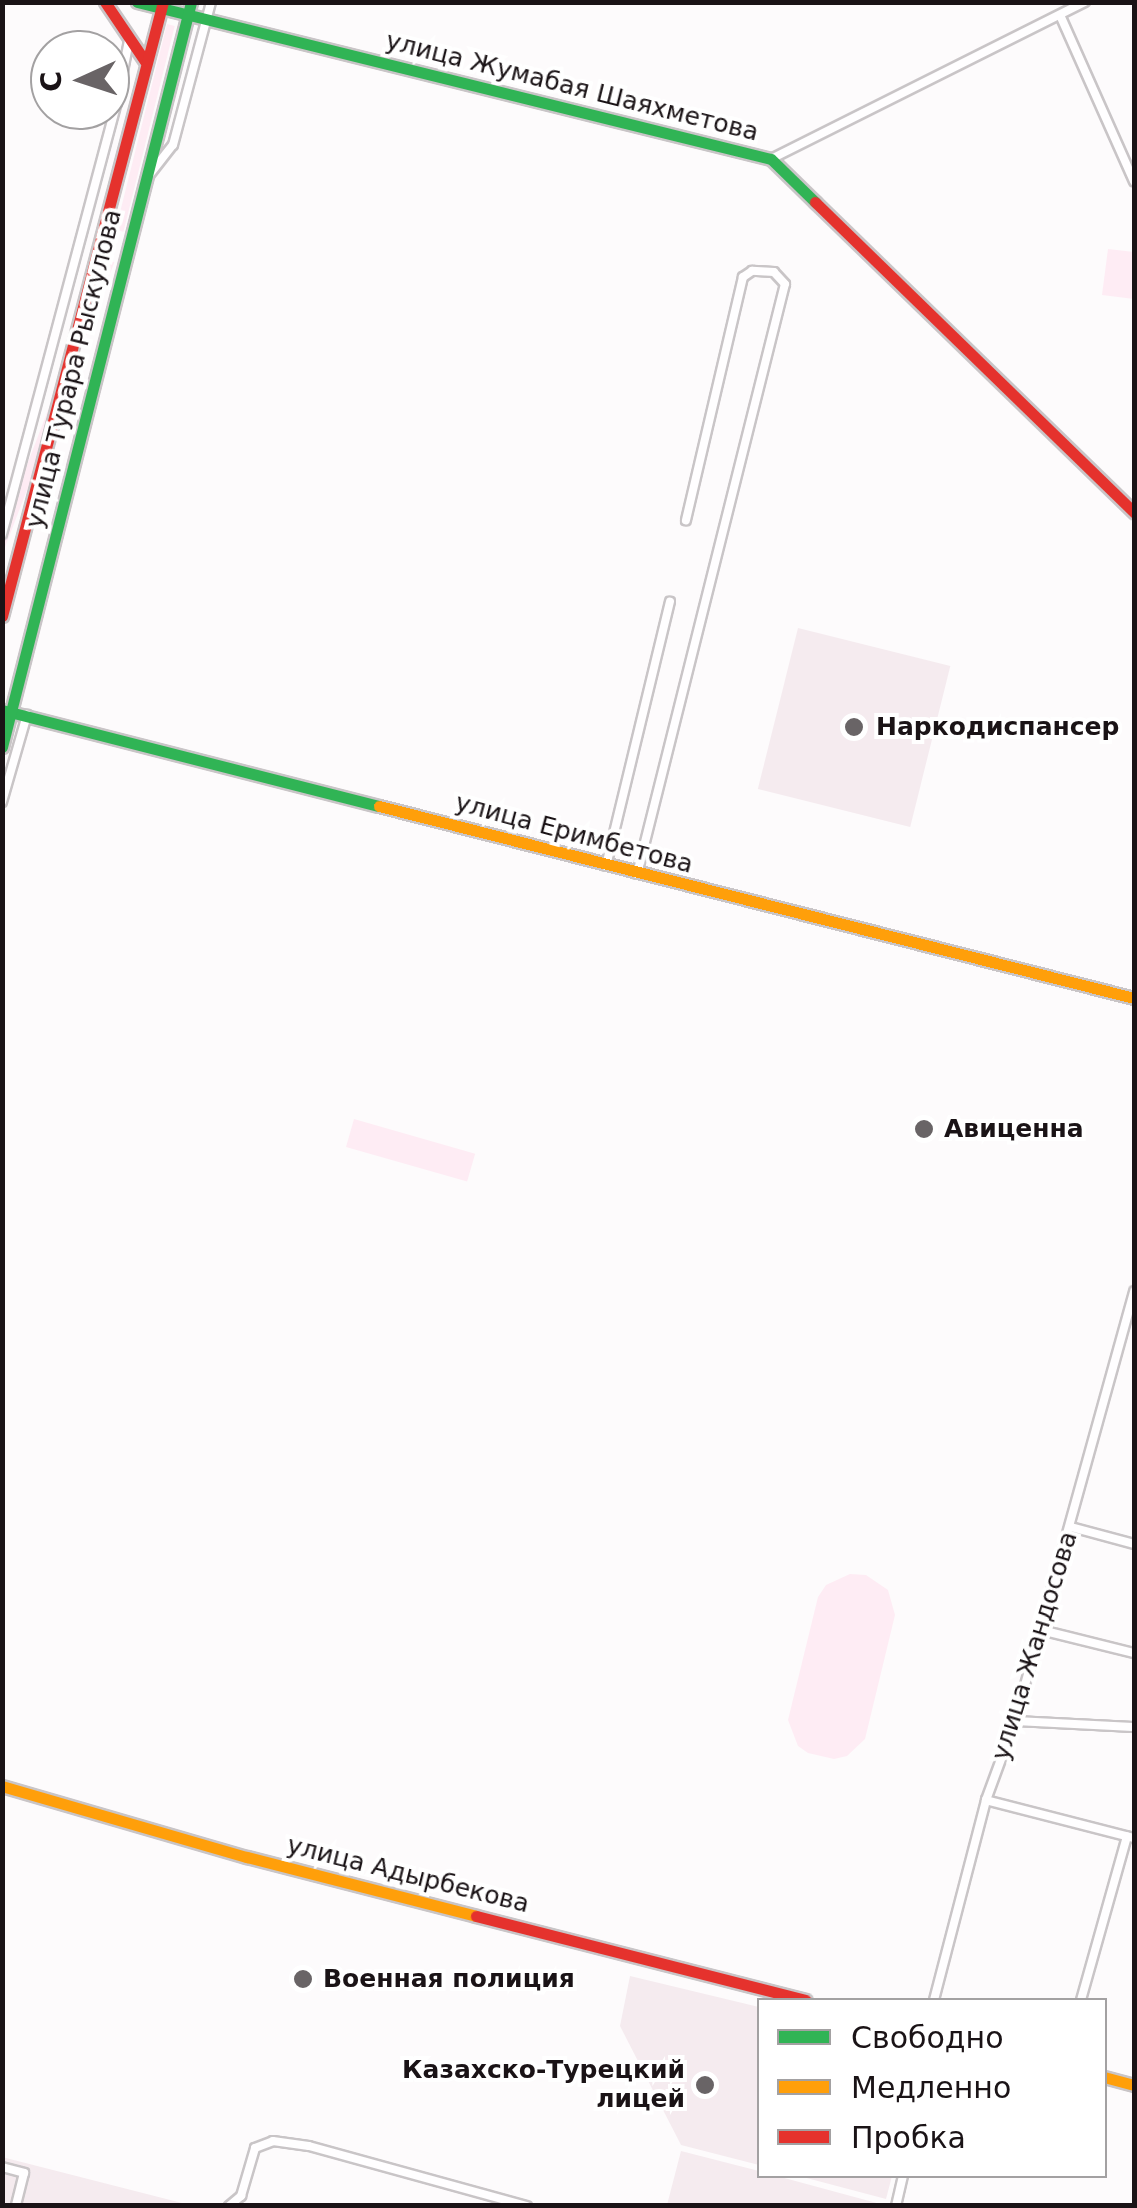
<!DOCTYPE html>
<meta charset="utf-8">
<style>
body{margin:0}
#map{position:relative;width:1137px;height:2208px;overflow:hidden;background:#fdfbfc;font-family:"DejaVu Sans",sans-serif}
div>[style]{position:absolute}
.built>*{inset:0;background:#f5ebef;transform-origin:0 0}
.green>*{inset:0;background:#feecf4;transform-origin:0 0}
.roads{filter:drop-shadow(2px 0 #c9c5c7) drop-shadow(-2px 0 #c9c5c7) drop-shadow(0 2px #c9c5c7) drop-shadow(0 -2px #c9c5c7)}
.street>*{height:8px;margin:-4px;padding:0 4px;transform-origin:4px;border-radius:4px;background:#fffeff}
.fast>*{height:11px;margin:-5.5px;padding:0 5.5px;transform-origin:5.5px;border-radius:5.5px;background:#30b455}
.slow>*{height:11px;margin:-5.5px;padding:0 5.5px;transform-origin:5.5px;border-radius:5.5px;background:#ff9f0a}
.jam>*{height:11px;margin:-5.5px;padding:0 5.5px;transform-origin:5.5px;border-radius:5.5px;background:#e5322d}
.dots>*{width:28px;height:28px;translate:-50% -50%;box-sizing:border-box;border:5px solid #fff;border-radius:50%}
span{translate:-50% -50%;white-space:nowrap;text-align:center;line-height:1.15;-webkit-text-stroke:8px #fff;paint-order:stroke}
.street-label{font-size:25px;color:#1a1316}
.poi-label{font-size:25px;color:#1a1316;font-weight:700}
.left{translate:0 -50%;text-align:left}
.right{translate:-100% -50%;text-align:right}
.frame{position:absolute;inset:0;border:5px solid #1a1316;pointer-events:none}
.legend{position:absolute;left:757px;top:1998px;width:350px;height:180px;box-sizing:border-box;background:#fff;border:2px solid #a3a1a2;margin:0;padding:12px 18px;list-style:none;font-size:30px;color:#1a1316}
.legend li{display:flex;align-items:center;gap:20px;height:50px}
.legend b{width:50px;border:2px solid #a3a1a2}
.north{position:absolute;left:30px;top:30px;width:100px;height:100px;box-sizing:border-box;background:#fff;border:2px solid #a3a1a2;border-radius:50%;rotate:267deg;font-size:28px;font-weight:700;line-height:40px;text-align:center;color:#1a1316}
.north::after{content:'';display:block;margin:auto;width:35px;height:45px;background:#696466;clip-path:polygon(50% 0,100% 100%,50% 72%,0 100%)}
</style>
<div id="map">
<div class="built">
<div style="left:798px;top:628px;width:157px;height:166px;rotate:14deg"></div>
<div style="clip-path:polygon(630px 1976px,759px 2007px,759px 2165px,681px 2145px,620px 2026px)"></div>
<div style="clip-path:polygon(681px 2151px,759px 2171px,760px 2176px,777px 2176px,884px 2205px,667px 2205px)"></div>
<div style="clip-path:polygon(2px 2157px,182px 2203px,181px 2205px,3px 2205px)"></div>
<div style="clip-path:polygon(799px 2176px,892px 2176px,886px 2199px)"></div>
</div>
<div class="green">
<div style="left:167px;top:24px;width:8px;height:212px;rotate:14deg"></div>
<div style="clip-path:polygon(1108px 249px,1134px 252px,1134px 299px,1102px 295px)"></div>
<div style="left:106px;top:259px;width:9px;height:415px;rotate:21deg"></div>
<div style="left:354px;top:1119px;width:126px;height:29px;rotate:16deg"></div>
<div style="clip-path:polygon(850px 1574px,866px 1575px,888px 1590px,895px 1615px,865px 1739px,847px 1756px,834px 1759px,808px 1753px,798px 1746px,788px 1720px,818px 1597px,826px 1585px)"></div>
</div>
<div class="roads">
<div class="street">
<div style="left:1060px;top:15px;width:182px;rotate:66deg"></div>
<div style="left:771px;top:159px;width:351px;rotate:-26.6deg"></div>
<div style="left:150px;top:174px;width:37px;rotate:-52deg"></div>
<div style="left:173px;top:145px;width:148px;rotate:-75.1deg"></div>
<div style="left:2px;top:534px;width:446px;rotate:-75.1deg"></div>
<div style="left:117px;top:103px;width:64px;rotate:-79.2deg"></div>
<div style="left:2px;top:802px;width:91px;rotate:-74deg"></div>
<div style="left:606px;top:866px;width:272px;rotate:-76.4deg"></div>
<div style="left:637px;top:874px;width:608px;rotate:-75.92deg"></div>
<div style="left:785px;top:284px;width:16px;rotate:-133deg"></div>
<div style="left:774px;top:272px;width:22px;rotate:-177deg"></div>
<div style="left:752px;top:271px;width:11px;rotate:146deg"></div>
<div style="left:743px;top:277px;width:250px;rotate:103.2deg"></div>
<div style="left:1071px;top:1527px;width:65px;rotate:15.1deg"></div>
<div style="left:1041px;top:1630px;width:96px;rotate:13.9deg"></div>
<div style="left:1015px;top:1721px;width:119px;rotate:2.9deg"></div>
<div style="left:986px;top:1800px;width:153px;rotate:14.4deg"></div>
<div style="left:934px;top:2000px;width:207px;rotate:-75.4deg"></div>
<div style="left:986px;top:1800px;width:84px;rotate:-69.8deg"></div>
<div style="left:1015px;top:1721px;width:446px;rotate:-74.5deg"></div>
<div style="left:1081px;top:2000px;width:170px;rotate:-74.3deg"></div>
<div style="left:2px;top:2167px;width:23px;rotate:15deg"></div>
<div style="left:24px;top:2173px;width:34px;rotate:104deg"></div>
<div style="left:229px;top:2206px;width:16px;rotate:-40deg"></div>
<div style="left:241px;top:2196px;width:50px;rotate:-73.7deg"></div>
<div style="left:255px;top:2148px;width:19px;rotate:-21deg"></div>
<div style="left:273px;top:2141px;width:36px;rotate:8deg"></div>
<div style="left:309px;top:2146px;width:226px;rotate:15.4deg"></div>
<div style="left:896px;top:2206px;width:31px;rotate:-77deg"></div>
</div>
<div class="fast">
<div style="left:137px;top:2px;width:653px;rotate:13.91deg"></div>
<div style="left:771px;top:159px;width:62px;rotate:44.3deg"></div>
<div style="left:2px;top:710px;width:389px;rotate:14.3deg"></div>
<div style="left:2px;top:747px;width:769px;rotate:-75.76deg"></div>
</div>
<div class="slow">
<div style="left:379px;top:806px;width:779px;rotate:14.27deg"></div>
<div style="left:2px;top:1786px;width:255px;rotate:16.2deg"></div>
<div style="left:247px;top:1857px;width:236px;rotate:14.4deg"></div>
<div style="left:1104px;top:2077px;width:31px;rotate:15deg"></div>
</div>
<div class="jam">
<div style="left:105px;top:2px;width:71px;rotate:55.9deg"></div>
<div style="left:815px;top:202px;width:445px;rotate:44.2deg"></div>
<div style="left:2px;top:616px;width:635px;rotate:-75.31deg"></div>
<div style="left:476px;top:1916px;width:340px;rotate:14.3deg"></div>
</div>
</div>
<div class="dots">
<div style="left:854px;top:727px;background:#696466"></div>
<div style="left:924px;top:1129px;background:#696466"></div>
<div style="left:303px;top:1979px;background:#696466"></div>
<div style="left:705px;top:2085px;background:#696466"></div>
</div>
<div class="street-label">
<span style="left:572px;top:87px;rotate:14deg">улица Жумабая Шаяхметова</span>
<span style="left:74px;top:369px;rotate:-76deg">улица Турара Рыскулова</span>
<span style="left:574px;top:834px;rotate:15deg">улица Еримбетова</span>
<span style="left:1035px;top:1646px;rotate:-73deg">улица Жандосова</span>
<span style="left:408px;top:1875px;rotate:14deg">улица Адырбекова</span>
</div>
<div class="poi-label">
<span class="left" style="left:876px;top:727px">Наркодиспансер</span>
<span class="left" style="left:944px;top:1129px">Авиценна</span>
<span class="left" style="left:323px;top:1979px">Военная полиция</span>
<span class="right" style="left:685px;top:2085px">Казахско-Турецкий<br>лицей</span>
</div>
<div class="frame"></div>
<ul class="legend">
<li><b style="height:12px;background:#30b455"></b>Свободно</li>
<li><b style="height:12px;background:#ff9f0a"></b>Медленно</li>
<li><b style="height:12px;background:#e5322d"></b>Пробка</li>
</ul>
<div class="north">С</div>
</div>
